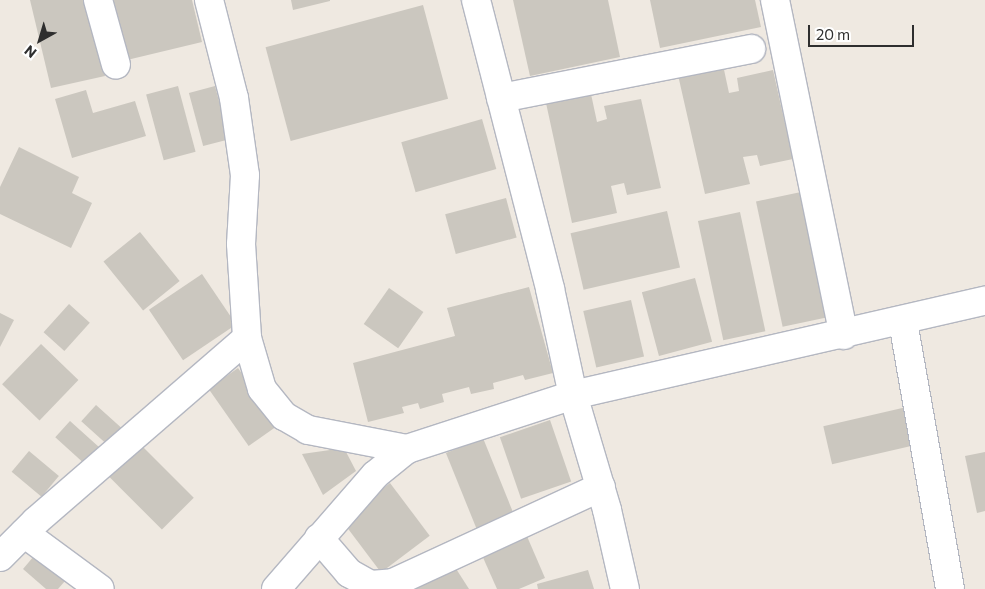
<!DOCTYPE html>
<style>
body{margin:0}
#map{position:relative;width:985px;height:589px;overflow:hidden;background:#efe9e1;font-family:Commissioner,sans-serif}
div>[style]{position:absolute}
.building>*{inset:0;background:#cbc7bf;transform-origin:0 0}
.roads{filter:drop-shadow(1px 0 #b4b7c1) drop-shadow(-1px 0 #b4b7c1) drop-shadow(0 1px #b4b7c1) drop-shadow(0 -1px #b4b7c1)}
.minor>*{height:28px;margin:-14px;padding:0 14px;transform-origin:14px;border-radius:14px;background:#fff}
span{translate:-50% -50%;white-space:nowrap;text-align:center;line-height:1.15;-webkit-text-stroke:4px #fff;paint-order:stroke}
.north{position:absolute;left:15px;top:15px;width:50px;height:50px;-webkit-text-stroke:4px #fff;paint-order:stroke;rotate:219deg;font-size:14px;font-weight:700;line-height:20px;text-align:center;color:#2e2e2e}
.north::after{content:'';display:block;margin:auto;width:18px;height:22px;background:#2e2e2e;clip-path:polygon(50% 0,100% 100%,50% 72%,0 100%)}
.scale{position:absolute;left:808px;top:25px;width:106px;height:22px;box-sizing:border-box;border:2px solid #2e2e2e;border-top:0;padding-left:6px;font-size:15px;line-height:18px;white-space:nowrap;color:#2e2e2e;-webkit-text-stroke:4px #fff;paint-order:stroke}
</style>
<div id="map">
<div class="building">
<div style="clip-path:polygon(30px 0,86px 0,105px 76px,51px 88px)"></div>
<div style="clip-path:polygon(112px 0,192px 0,202px 42px,127px 60px)"></div>
<div style="clip-path:polygon(291px 0,330px 0,330px 1px,293px 10px)"></div>
<div style="clip-path:polygon(513px 0,608px 0,620px 57px,530px 76px)"></div>
<div style="clip-path:polygon(650px 0,755px 0,761px 27px,660px 48px)"></div>
<div style="left:423px;top:5px;width:97px;height:163px;rotate:75deg"></div>
<div style="clip-path:polygon(723px 65px,729px 93px,739px 91px,737px 78px,773px 70px,793px 159px,760px 166px,757px 155px,743px 157px,750px 184px,705px 194px,678px 75px)"></div>
<div style="left:178px;top:86px;width:68px;height:33px;rotate:75deg"></div>
<div style="left:215px;top:86px;width:55px;height:27px;rotate:75deg"></div>
<div style="clip-path:polygon(86px 90px,93px 113px,135px 101px,146px 136px,72px 158px,55px 99px)"></div>
<div style="clip-path:polygon(591px 94px,597px 122px,607px 119px,604px 106px,641px 99px,661px 188px,627px 195px,624px 183px,611px 186px,617px 213px,572px 223px,546px 103px)"></div>
<div style="left:482px;top:119px;width:52px;height:84px;rotate:74deg"></div>
<div style="clip-path:polygon(19px 147px,79px 177px,72px 193px,92px 203px,71px 248px,0 214px,0 187px)"></div>
<div style="left:801px;top:192px;width:128px;height:46px;rotate:78deg"></div>
<div style="left:506px;top:198px;width:41px;height:63px;rotate:75deg"></div>
<div style="left:667px;top:211px;width:58px;height:99px;rotate:77deg"></div>
<div style="left:740px;top:212px;width:122px;height:43px;rotate:78deg"></div>
<div style="left:140px;top:232px;width:63px;height:47px;rotate:51deg"></div>
<div style="left:202px;top:274px;width:61px;height:64px;rotate:56deg"></div>
<div style="left:695px;top:278px;width:66px;height:55px;rotate:75deg"></div>
<div style="clip-path:polygon(529px 287px,553px 373px,525px 380px,523px 375px,493px 383px,494px 389px,471px 394px,469px 387px,442px 394px,444px 402px,420px 409px,418px 403px,402px 407px,404px 413px,368px 422px,353px 363px,455px 336px,447px 308px)"></div>
<div style="left:389px;top:288px;width:42px;height:44px;rotate:35deg"></div>
<div style="left:631px;top:300px;width:58px;height:49px;rotate:77deg"></div>
<div style="left:69px;top:304px;width:28px;height:38px;rotate:42deg"></div>
<div style="clip-path:polygon(0 313px,14px 320px,0 347px)"></div>
<div style="left:41px;top:344px;width:52px;height:56px;rotate:44deg"></div>
<div style="left:238px;top:368px;width:70px;height:36px;rotate:55deg"></div>
<div style="left:96px;top:405px;width:43px;height:22px;rotate:42deg"></div>
<div style="left:911px;top:406px;width:39px;height:90px;rotate:77deg"></div>
<div style="left:550px;top:420px;width:65px;height:53px;rotate:71deg"></div>
<div style="left:70px;top:421px;width:46px;height:22px;rotate:42deg"></div>
<div style="left:483px;top:438px;width:84px;height:40px;rotate:68deg"></div>
<div style="left:140px;top:444px;width:76px;height:45px;rotate:45deg"></div>
<div style="clip-path:polygon(344px 448px,356px 471px,323px 495px,302px 454px)"></div>
<div style="left:29px;top:451px;width:39px;height:27px;rotate:40deg"></div>
<div style="clip-path:polygon(985px 452px,985px 511px,977px 513px,965px 456px)"></div>
<div style="left:390px;top:483px;width:66px;height:61px;rotate:53deg"></div>
<div style="clip-path:polygon(526px 534px,545px 578px,519px 589px,497px 589px,481px 553px)"></div>
<div style="clip-path:polygon(34px 556px,65px 581px,58px 589px,46px 589px,23px 569px)"></div>
<div style="clip-path:polygon(453px 564px,469px 589px,415px 589px)"></div>
<div style="clip-path:polygon(588px 570px,594px 589px,538px 589px,537px 584px)"></div>
</div>
<div class="roads">
<div class="minor">
<div style="left:98px;top:0;width:67px;rotate:74.5deg"></div>
<div style="left:209px;top:0;width:101px;rotate:75.7deg"></div>
<div style="left:234px;top:98px;width:78px;rotate:81.9deg"></div>
<div style="left:245px;top:175px;width:69px;rotate:93.3deg"></div>
<div style="left:241px;top:244px;width:94px;rotate:86.3deg"></div>
<div style="left:247px;top:338px;width:53px;rotate:73.6deg"></div>
<div style="left:262px;top:389px;width:35px;rotate:51deg"></div>
<div style="left:284px;top:416px;width:28px;rotate:30deg"></div>
<div style="left:308px;top:430px;width:101px;rotate:10.9deg"></div>
<div style="left:476px;top:0;width:298px;rotate:75.6deg"></div>
<div style="left:550px;top:289px;width:108px;rotate:77.8deg"></div>
<div style="left:573px;top:395px;width:120px;rotate:73.5deg"></div>
<div style="left:607px;top:510px;width:81px;rotate:77.2deg"></div>
<div style="left:775px;top:0;width:342px;rotate:78.4deg"></div>
<div style="left:501px;top:98px;width:255px;rotate:-11.1deg"></div>
<div style="left:903px;top:322px;width:271px;rotate:80deg"></div>
<div style="left:24px;top:533px;width:94px;rotate:36.4deg"></div>
<div style="left:319px;top:538px;width:46px;rotate:49.4deg"></div>
<div style="left:349px;top:573px;width:25px;rotate:29deg"></div>
<div style="left:371px;top:585px;width:22px;rotate:-5deg"></div>
<div style="left:393px;top:583px;width:229px;rotate:-24.8deg"></div>
<div style="left:0;top:557px;width:51px;rotate:-45deg"></div>
<div style="left:36px;top:521px;width:279px;rotate:-40.9deg"></div>
<div style="left:276px;top:589px;width:151px;rotate:-49deg"></div>
<div style="left:375px;top:475px;width:41px;rotate:-39.1deg"></div>
<div style="left:407px;top:449px;width:175px;rotate:-18deg"></div>
<div style="left:573px;top:395px;width:423px;rotate:-12.9deg"></div>
</div>
</div>
<div class="north">N</div>
<div class="scale">20 m</div>
</div>
